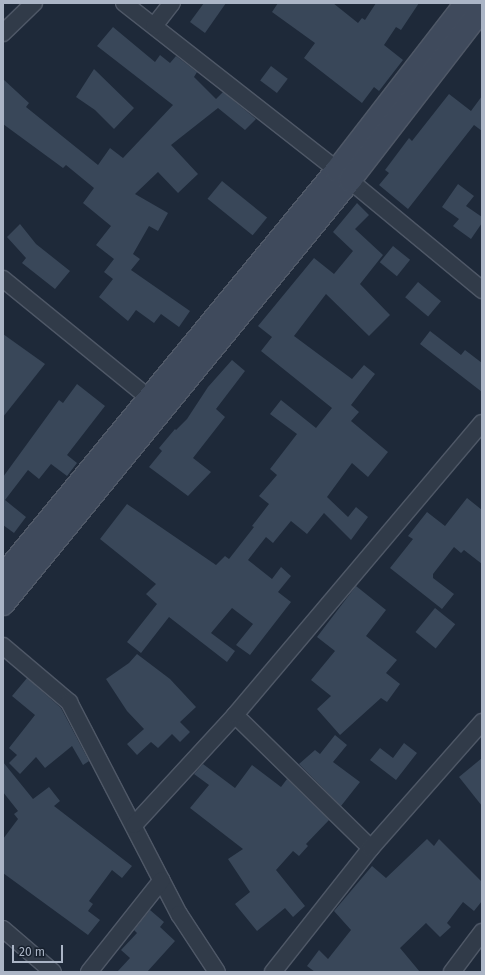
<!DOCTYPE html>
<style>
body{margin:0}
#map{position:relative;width:485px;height:975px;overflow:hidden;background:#1e2939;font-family:"Fira Sans",sans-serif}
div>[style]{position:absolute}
.building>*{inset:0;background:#394759;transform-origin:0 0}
.roads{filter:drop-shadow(1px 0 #4f5867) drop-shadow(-1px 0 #4f5867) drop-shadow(0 1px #4f5867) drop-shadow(0 -1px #4f5867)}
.minor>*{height:16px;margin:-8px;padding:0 8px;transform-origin:8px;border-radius:8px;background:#313b49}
.secondary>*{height:22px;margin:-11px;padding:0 11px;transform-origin:11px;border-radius:11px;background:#3f4a5c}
span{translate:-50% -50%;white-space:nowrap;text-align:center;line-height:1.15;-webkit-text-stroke:3px #17202d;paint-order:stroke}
.frame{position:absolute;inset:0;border:4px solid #abb5c6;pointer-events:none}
.scale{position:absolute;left:12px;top:945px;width:51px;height:18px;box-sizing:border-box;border:2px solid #abb5c6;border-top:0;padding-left:5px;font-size:12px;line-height:14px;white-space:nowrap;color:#abb5c6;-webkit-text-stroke:3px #17202d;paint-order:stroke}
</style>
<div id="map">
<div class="building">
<div style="clip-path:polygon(204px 3px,226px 3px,205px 33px,190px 22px)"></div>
<div style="clip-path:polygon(278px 3px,333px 3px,358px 23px,362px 18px,365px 20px,376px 3px,419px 3px,401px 30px,396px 27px,384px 45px,403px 60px,379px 91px,374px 87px,362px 103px,304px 58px,315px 43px,272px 12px)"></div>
<div style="clip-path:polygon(113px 27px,155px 62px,160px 55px,170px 63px,176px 56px,197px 72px,194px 77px,216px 99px,223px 92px,256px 119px,245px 130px,218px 108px,171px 145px,198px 174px,178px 193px,158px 172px,135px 194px,168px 213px,158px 231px,149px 226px,133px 254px,140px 259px,131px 270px,190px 311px,179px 327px,161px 314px,154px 323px,136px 310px,128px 321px,99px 297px,113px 279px,104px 272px,114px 259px,96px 245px,111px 226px,83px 203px,94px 188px,66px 165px,63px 168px,3px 124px,3px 79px,29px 103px,26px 107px,98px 165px,110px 148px,123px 158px,173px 105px,97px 46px)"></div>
<div style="left:271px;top:66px;width:21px;height:18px;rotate:37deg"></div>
<div style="clip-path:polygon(94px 69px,134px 108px,114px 129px,95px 110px,76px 97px)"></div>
<div style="clip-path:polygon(449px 94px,471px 111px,482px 96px,482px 131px,474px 125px,408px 209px,379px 185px,389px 173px,385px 170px,409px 138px,412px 141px)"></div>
<div style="left:222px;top:181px;width:58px;height:23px;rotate:39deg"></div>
<div style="clip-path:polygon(458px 184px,474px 196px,466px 206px,482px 217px,482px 223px,471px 239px,453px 226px,459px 219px,442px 207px)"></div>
<div style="clip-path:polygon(357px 203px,369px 215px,355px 229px,383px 255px,360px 284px,390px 315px,369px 336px,326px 294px,294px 336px,352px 379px,364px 365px,375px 374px,351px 405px,359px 412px,351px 421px,388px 452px,368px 477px,352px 463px,327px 497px,348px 517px,356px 507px,368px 517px,351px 540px,324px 513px,307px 534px,291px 521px,273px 543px,266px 537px,248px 560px,272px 579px,281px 567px,291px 576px,278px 592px,291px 602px,250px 655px,236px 645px,253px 624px,232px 608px,211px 633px,235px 651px,227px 662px,169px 617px,141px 653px,127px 642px,157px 604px,146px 594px,156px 584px,100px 539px,127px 504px,216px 565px,225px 556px,229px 559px,254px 527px,252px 526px,269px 504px,259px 496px,277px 475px,270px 469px,297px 434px,270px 414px,281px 400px,316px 428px,332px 408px,261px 351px,272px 337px,258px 326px,314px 258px,334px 274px,353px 251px,333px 232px)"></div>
<div style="clip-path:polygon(20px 224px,36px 244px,70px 271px,55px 289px,22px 263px,26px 258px,7px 237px)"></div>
<div style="left:393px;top:246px;width:22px;height:21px;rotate:39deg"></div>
<div style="left:418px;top:282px;width:30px;height:20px;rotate:40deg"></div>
<div style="clip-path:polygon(430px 331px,461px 355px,465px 350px,482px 363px,482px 392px,420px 344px)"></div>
<div style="clip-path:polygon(3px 334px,45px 364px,3px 417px)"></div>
<div style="clip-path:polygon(232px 360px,245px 371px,216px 409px,225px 417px,193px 458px,211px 472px,188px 496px,149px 467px,162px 451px,159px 448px,175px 429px,176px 430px,187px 419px,208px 387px)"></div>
<div style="clip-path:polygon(77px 384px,105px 406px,67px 455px,77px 463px,67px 476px,51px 464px,39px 479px,28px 470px,5px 500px,26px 517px,14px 533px,3px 525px,3px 477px,59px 400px,63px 403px)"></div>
<div style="clip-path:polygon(467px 498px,482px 510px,482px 564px,464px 550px,461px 553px,454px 547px,433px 574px,433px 578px,454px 594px,442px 609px,390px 568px,413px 539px,408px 536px,427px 512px,445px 526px)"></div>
<div style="clip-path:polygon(356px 586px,386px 610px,366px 636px,397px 660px,386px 673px,400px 684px,387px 702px,381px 698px,340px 735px,317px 709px,331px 696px,311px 680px,335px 651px,317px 637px)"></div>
<div style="left:435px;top:608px;width:26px;height:31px;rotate:39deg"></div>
<div style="clip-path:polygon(137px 654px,170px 679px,196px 707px,180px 722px,190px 732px,180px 742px,172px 734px,158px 748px,151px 742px,137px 755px,127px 744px,144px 729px,127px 711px,106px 679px,129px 663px)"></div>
<div style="clip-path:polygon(27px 678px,61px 708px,89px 761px,83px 765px,72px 746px,45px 768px,36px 757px,20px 774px,9px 763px,17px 755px,9px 748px,35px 715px,12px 696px)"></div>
<div style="clip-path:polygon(335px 735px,347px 745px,333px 762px,360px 782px,341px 806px,299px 764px,315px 750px,320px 754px)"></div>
<div style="clip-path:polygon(404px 743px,417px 753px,396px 780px,370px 760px,380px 748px,393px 758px)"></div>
<div style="clip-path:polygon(482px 758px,482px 806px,459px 777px)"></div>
<div style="clip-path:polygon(3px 762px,33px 799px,49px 787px,60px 801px,54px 806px,132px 866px,122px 878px,112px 870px,89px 901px,93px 904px,88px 911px,100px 920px,88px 935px,3px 873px,3px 839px,18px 819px,14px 814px,18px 811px,3px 792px)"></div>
<div style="clip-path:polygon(203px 764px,235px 788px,252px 765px,281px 787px,287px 779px,329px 820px,306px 844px,308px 846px,299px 856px,293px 851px,276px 870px,305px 906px,293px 917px,285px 908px,257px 931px,235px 904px,250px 892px,228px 859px,243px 849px,190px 808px,209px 785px,194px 774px)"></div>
<div style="clip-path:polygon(427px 839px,434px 846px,439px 839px,482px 882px,482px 901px,474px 911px,463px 902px,447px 923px,451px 927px,440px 937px,426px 923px,400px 948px,420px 972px,315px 972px,307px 966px,319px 950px,328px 959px,351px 930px,334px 911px,372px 866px,386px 878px)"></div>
<div style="clip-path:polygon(150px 910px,164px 922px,160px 927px,175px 941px,147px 972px,117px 972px,130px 958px,121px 950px,137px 933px,134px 930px)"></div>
</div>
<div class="roads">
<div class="minor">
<div style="left:124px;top:3px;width:277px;rotate:38.1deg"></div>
<div style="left:342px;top:174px;width:182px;rotate:39.6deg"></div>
<div style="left:154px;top:26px;width:29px;rotate:-52deg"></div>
<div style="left:3px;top:33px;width:43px;rotate:-44.1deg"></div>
<div style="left:3px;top:279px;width:190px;rotate:39.2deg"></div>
<div style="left:3px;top:646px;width:87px;rotate:40.3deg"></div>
<div style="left:69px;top:702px;width:239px;rotate:62.6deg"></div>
<div style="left:179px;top:914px;width:69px;rotate:56.8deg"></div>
<div style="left:235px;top:715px;width:190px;rotate:44.4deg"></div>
<div style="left:134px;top:825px;width:149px;rotate:-47.4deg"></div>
<div style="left:235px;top:715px;width:382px;rotate:-49.8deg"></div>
<div style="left:3px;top:929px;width:66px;rotate:40.7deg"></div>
<div style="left:89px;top:972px;width:117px;rotate:-51.6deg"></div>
<div style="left:273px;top:972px;width:158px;rotate:-51.7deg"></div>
<div style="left:371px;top:848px;width:168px;rotate:-48.6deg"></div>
<div style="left:452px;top:972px;width:50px;rotate:-53.1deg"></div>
</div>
<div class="secondary">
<div style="left:3px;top:576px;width:526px;rotate:-50.56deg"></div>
<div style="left:337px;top:170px;width:211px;rotate:-52.3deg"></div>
<div style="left:3px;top:604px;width:548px;rotate:-50.7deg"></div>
<div style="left:350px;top:180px;width:216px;rotate:-52.3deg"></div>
</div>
</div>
<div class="frame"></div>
<div class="scale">20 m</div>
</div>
